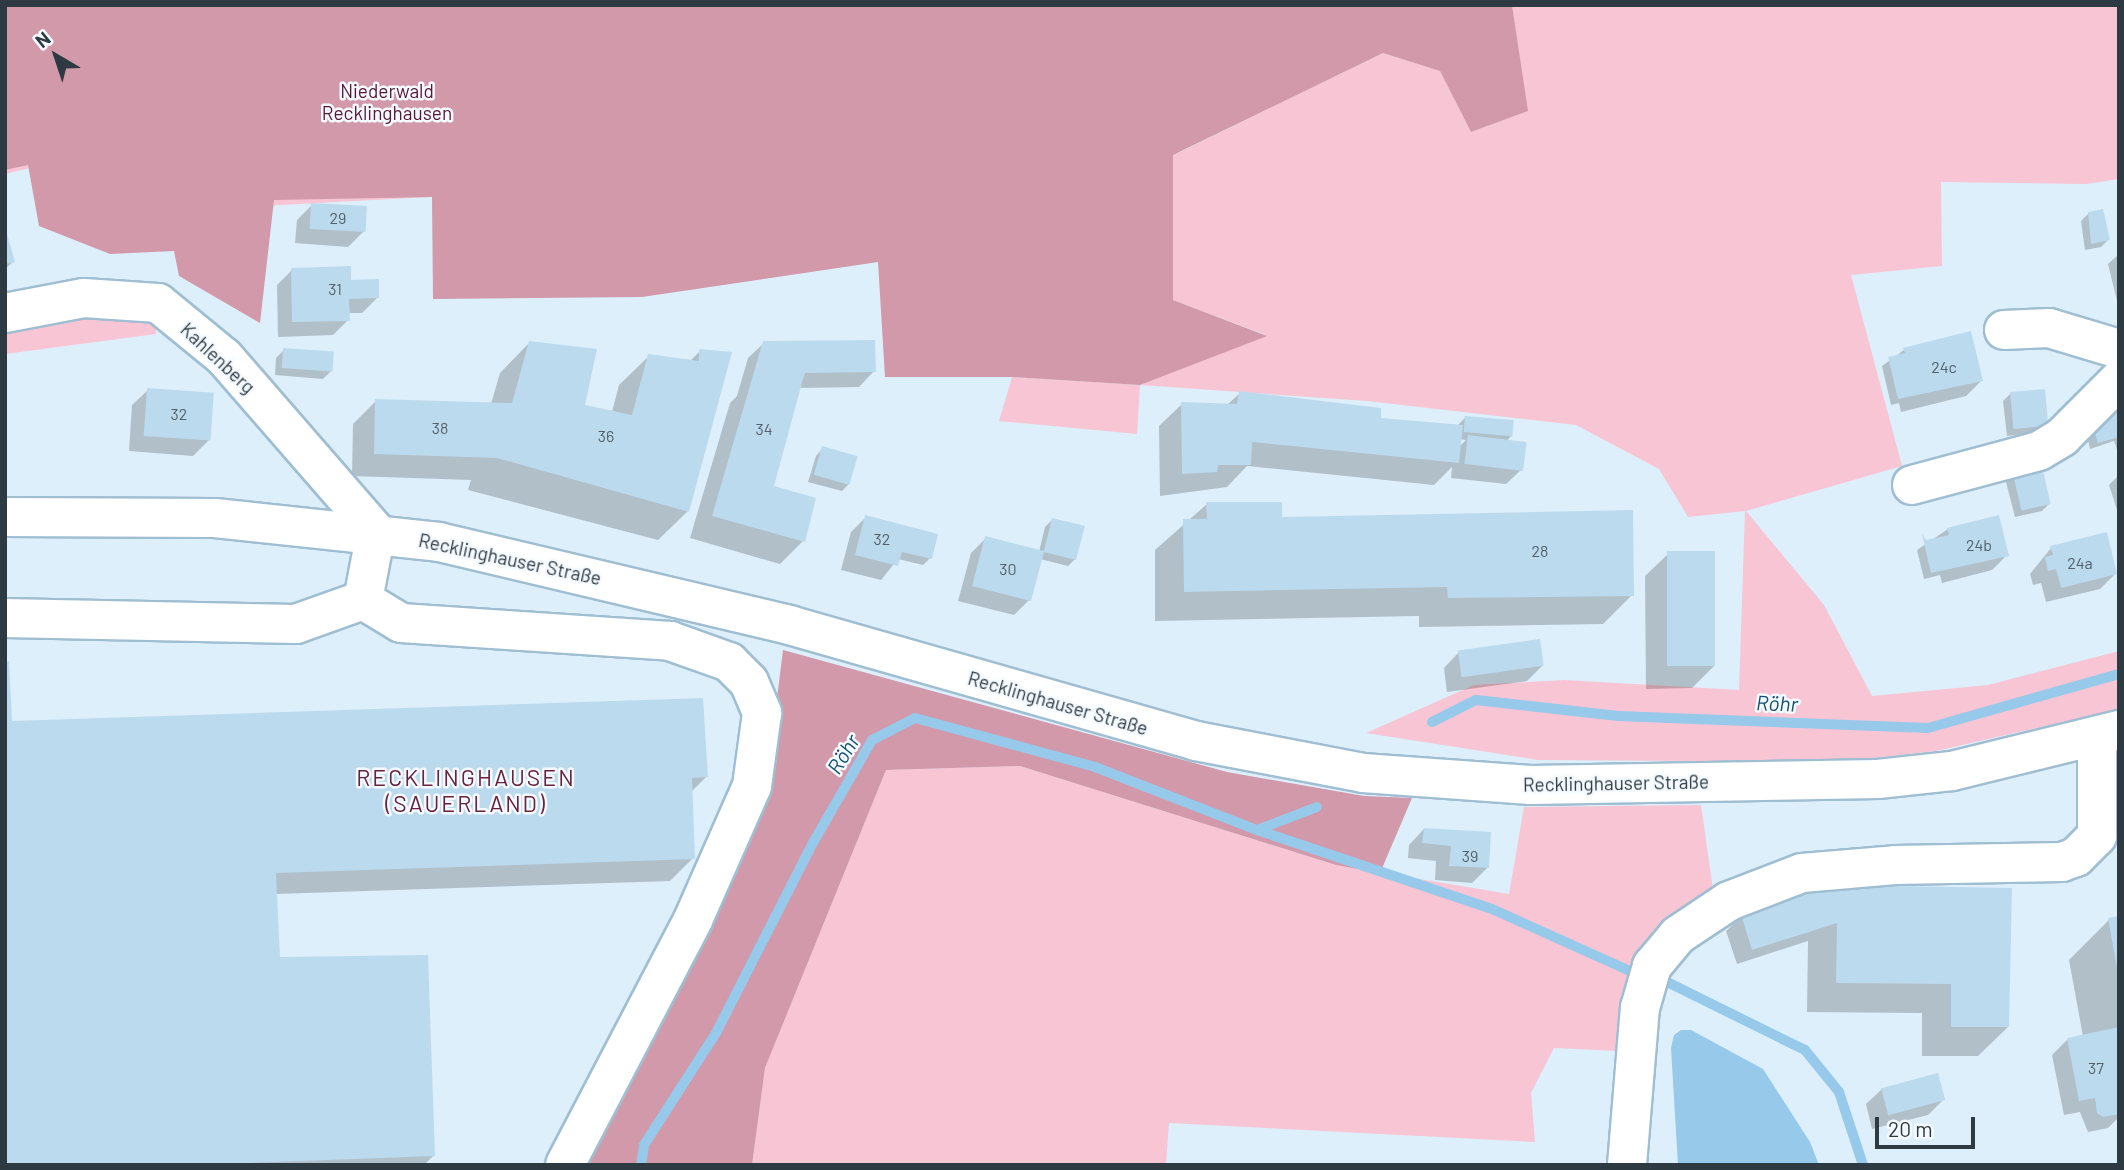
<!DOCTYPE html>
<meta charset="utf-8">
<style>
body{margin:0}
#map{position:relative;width:2124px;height:1170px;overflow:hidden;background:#ddeffb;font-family:Barlow,sans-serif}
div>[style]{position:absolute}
.green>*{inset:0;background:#f8c5d4}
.forest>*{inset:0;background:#d199aa}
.water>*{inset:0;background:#96c9ea}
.shadow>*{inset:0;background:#0003}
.stream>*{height:10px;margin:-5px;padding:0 5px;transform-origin:5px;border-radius:5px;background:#96c9ea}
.building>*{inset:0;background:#bcdaee;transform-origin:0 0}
.roads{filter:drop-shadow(2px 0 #a0bed1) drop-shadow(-2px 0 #a0bed1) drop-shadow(0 2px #a0bed1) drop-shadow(0 -2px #a0bed1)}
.minor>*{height:38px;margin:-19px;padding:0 19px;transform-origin:19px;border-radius:19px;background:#fff}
.major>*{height:38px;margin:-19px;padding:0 19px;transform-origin:19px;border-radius:19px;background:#fff}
span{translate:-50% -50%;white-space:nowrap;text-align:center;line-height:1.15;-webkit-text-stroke:5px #f4faff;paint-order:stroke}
.number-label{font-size:16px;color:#52626d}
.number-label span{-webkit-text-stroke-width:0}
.park-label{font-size:19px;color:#5a1733}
.street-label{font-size:19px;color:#2e3a42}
.water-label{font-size:21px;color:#125071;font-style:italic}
.quarter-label{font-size:23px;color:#66233d;letter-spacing:2px}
.frame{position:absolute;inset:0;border:7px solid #2e3a42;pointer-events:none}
.north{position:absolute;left:21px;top:21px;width:70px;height:70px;-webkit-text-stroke:5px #f4faff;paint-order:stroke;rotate:321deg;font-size:19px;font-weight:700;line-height:28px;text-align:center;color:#2e3a42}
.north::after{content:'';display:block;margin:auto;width:24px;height:32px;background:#2e3a42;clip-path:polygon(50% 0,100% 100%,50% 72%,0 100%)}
.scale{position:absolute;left:1875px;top:1117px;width:100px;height:32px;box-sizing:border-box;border:4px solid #2e3a42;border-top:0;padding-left:9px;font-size:21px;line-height:24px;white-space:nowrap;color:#2e3a42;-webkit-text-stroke:5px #f4faff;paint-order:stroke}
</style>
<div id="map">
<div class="green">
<div style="clip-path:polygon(5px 5px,1178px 153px,1383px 53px,1440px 71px,1471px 132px,1527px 111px,1512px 5px,2119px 5px,2119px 179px,2086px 184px,1941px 182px,1942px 266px,1851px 275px,1902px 466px,1746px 511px,1824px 605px,1872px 696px,1988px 685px,2119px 651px,2119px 709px,1936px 751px,1840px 762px,1538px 760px,1366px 733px,1474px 685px,1564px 680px,1739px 690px,1745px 511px,1688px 517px,1659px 469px,1576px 425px,1367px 401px,1140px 385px,1137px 434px,999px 421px,1012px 377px,1140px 385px,1266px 335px,1173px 300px,1172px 185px,429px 197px,262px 206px,30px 168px,5px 174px)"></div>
<div style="clip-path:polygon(154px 312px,156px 334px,5px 354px,5px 323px)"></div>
<div style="clip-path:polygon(1020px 766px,1336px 865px,1509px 894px,1524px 807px,1701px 805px,1713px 890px,1669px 915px,1637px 953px,1618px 1051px,1554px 1048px,1531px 1093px,1535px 1142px,1169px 1123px,1166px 1165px,752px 1165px,765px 1068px,886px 770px)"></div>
</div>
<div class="forest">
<div style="clip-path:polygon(5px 5px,1512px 5px,1528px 111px,1471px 132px,1440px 71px,1383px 53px,1173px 155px,1173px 300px,1267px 336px,1140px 385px,1012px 377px,885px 377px,878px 262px,642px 297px,433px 299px,432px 197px,274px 200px,260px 323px,179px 276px,174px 251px,110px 254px,39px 226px,28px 165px,5px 170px)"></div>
<div style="clip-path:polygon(783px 650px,1227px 772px,1364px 796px,1412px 798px,1380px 873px,1336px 865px,1020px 766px,886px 770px,765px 1068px,752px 1165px,580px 1165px,767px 779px)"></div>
</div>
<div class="water">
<div style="clip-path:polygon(1681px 1030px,1691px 1030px,1763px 1069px,1810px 1142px,1819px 1165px,1678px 1165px,1671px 1048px,1674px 1035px)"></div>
</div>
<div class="shadow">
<div style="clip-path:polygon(312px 205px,364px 231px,348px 247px,295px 243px,297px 220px)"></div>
<div style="clip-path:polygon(2089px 213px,2108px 240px,2101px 247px,2085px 250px,2081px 221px)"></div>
<div style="clip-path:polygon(5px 229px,13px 262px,5px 269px)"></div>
<div style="clip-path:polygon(2119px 254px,2119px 309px,2108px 264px)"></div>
<div style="clip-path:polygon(292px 270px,349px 282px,377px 298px,362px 313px,348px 313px,348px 320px,333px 335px,278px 337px,277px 285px)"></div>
<div style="clip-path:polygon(529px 343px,583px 406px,612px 412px,619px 385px,649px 356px,690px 361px,700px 351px,688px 511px,658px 540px,468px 490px,471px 480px,352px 476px,353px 424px,376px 401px,491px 404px,500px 373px)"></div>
<div style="clip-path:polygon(764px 343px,874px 371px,859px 387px,799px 388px,772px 487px,803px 541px,780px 564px,690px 538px,730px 403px,737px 396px,748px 358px)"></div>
<div style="clip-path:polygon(284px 350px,331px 371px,323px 379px,275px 375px,276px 358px)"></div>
<div style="clip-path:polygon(1904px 350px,1981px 381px,1966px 396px,1901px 412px,1899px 403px,1891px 405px,1882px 366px)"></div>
<div style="clip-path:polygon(148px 390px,209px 440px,193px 456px,129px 451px,132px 405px)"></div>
<div style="clip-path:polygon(evenodd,1240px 393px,1379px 419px,1458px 425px,1466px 417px,1511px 436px,1506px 442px,1522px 469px,1506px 484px,1451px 478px,1452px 467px,1434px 485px,1247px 466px,1227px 487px,1160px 496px,1159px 426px,1182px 404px,1227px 405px,1240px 393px,1459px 439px,1466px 440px,1459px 447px,1459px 439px)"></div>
<div style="clip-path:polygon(2011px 393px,2047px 425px,2039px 432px,2007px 436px,2003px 401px)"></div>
<div style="clip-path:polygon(2119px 407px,2119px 455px,2114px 441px,2090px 449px,2087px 435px)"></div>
<div style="clip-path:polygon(823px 448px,849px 484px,842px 491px,808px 482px,816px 456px)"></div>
<div style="clip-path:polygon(2013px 470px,2049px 504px,2042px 511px,2015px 517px,2005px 478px)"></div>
<div style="clip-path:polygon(2119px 475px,2119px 510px,2117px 510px,2109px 485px)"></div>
<div style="clip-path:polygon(1207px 504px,1280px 519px,1632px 595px,1603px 624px,1419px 627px,1419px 616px,1155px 621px,1155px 550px)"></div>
<div style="clip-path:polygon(866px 517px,930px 558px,923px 565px,898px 559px,881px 580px,841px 570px,851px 532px)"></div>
<div style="clip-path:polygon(1053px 519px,1075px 559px,1068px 566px,1040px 559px,1029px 600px,1014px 615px,958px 601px,971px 553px,986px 538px,1039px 552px,1045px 527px)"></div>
<div style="clip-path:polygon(1948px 529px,2007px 555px,1992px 570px,1942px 583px,1940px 575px,1924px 579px,1917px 550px)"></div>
<div style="clip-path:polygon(2051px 548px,2115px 574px,2100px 589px,2046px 602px,2041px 583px,2033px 585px,2030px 574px)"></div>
<div style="clip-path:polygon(1668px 554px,1714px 666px,1692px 688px,1646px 689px,1645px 576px)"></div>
<div style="clip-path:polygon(1459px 652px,1543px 665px,1527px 681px,1447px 692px,1444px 668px)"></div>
<div style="clip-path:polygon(10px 723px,706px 777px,691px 792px,693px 858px,670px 881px,275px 894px,278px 959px,434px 1155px,424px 1165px,5px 1165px)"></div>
<div style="clip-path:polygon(1424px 829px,1487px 868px,1472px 883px,1435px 880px,1436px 861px,1408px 858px,1409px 845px)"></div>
<div style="clip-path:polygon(1835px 887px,2008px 1027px,1978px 1056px,1922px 1056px,1922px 1013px,1807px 1012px,1808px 941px,1737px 964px,1726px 931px,1742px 916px)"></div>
<div style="clip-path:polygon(2119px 918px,2119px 1117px,2108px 1128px,2088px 1132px,2080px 1112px,2064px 1115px,2052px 1055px,2068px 1039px,2083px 1036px,2069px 960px,2109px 920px)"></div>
<div style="clip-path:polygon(1882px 1089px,1943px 1100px,1928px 1115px,1872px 1129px,1866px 1104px)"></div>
</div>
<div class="stream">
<div style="left:1432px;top:722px;width:49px;rotate:-26.6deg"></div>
<div style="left:1476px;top:700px;width:143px;rotate:6.4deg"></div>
<div style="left:1618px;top:716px;width:310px;rotate:2.2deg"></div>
<div style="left:1928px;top:728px;width:198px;rotate:-15.8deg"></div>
<div style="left:1257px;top:830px;width:248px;rotate:18.6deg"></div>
<div style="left:1492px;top:909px;width:161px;rotate:24.2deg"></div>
<div style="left:1657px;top:977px;width:165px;rotate:26.3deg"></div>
<div style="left:1805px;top:1050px;width:54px;rotate:51deg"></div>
<div style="left:1839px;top:1092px;width:77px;rotate:71.8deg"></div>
<div style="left:641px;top:1165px;width:20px;rotate:-81deg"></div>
<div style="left:644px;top:1145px;width:133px;rotate:-57.3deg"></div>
<div style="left:716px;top:1033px;width:216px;rotate:-63deg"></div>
<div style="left:814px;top:841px;width:116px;rotate:-60.1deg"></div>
<div style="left:872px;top:740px;width:48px;rotate:-27.1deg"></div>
<div style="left:915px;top:718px;width:187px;rotate:15.2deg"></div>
<div style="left:1095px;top:767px;width:174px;rotate:21.3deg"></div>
<div style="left:1257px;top:830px;width:64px;rotate:-21deg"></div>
</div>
<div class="building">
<div style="left:311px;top:203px;width:56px;height:26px;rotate:3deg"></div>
<div style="clip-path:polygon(2103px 209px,2110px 240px,2091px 244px,2088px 212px)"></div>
<div style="clip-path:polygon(5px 227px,15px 262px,5px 264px)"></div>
<div style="clip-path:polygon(351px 266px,351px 280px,379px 279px,379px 298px,349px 299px,350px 321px,292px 322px,291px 268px)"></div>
<div style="clip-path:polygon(1971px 331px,1983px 381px,1898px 399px,1888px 357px,1905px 353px,1903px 348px)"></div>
<div style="clip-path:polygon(875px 340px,876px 372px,805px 373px,803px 379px,774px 486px,816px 498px,805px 542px,712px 516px,763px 341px)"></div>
<div style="clip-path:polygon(529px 341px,597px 349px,585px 405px,632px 415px,648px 354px,699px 361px,699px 349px,732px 352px,689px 512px,497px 458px,374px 454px,375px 399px,512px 403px)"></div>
<div style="left:283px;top:348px;width:51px;height:20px;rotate:4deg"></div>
<div style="left:147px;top:388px;width:67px;height:48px;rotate:4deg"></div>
<div style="left:2045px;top:389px;width:37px;height:35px;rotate:85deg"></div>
<div style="clip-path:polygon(1239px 391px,1381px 408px,1381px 418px,1463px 425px,1459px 463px,1252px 442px,1251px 465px,1218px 465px,1217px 472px,1182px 474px,1181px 402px,1237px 404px)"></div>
<div style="clip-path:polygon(2119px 406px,2119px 437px,2098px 443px,2093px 426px)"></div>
<div style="left:1465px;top:416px;width:49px;height:16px;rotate:5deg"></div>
<div style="left:1468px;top:435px;width:59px;height:29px;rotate:7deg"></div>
<div style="left:822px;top:446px;width:37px;height:30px;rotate:16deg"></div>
<div style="left:2041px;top:462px;width:43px;height:30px;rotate:77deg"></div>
<div style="clip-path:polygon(1206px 502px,1282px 502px,1282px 517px,1633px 510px,1634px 596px,1448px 598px,1447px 587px,1184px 592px,1183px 519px,1207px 519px)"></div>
<div style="clip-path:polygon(865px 515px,938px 534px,932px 559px,902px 552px,898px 566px,855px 555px)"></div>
<div style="clip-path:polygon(1999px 515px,2009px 556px,1931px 573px,1922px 534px,1926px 540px,1949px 535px,1947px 528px)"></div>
<div style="clip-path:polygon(1052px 518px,1085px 526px,1076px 560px,1044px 552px,1031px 601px,972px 586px,985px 536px,1044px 551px)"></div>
<div style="clip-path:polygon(2107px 532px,2117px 574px,2061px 588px,2056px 569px,2048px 571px,2045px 557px,2053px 555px,2050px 546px)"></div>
<div style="left:1715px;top:551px;width:115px;height:48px;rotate:90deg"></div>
<div style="left:1540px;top:639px;width:27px;height:83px;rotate:82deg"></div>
<div style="clip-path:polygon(9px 661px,12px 721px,703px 698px,708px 777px,692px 778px,695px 859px,276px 873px,280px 957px,428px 955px,435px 1156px,198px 1165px,5px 1165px,5px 662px)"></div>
<div style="clip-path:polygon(1424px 828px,1491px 832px,1489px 868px,1449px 866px,1451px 846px,1422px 843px)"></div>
<div style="clip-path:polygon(1837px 885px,2012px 888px,2009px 1027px,1951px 1027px,1951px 984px,1836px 983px,1837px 923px,1752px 950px,1741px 914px)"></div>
<div style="clip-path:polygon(2119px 916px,2119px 967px,2117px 968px,2108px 918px)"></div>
<div style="clip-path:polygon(2119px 1027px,2119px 1114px,2103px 1117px,2097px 1113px,2095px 1098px,2079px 1101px,2067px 1038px)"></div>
<div style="left:1938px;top:1073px;width:28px;height:59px;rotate:75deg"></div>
</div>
<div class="roads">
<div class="minor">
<div style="left:5px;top:313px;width:80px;rotate:-10.8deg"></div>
<div style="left:84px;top:298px;width:74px;rotate:3.9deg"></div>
<div style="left:158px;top:303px;width:85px;rotate:39.3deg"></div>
<div style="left:224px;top:357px;width:232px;rotate:49deg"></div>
<div style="left:376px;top:532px;width:69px;rotate:100.8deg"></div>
<div style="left:363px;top:600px;width:44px;rotate:31.2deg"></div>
<div style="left:401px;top:623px;width:270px;rotate:3.8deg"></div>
<div style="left:670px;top:641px;width:63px;rotate:19.6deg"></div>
<div style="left:729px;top:662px;width:28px;rotate:45deg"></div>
<div style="left:749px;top:682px;width:34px;rotate:67deg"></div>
<div style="left:762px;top:713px;width:74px;rotate:97.8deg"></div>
<div style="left:752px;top:786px;width:146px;rotate:113.8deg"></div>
<div style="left:693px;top:920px;width:276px;rotate:117.6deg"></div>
<div style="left:2004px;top:330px;width:45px;rotate:-2.5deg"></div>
<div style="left:2049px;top:328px;width:73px;rotate:16.7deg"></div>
<div style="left:1912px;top:485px;width:131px;rotate:-15deg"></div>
<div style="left:2039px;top:451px;width:27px;rotate:-31deg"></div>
<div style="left:2062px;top:437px;width:81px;rotate:-45deg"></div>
<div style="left:5px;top:618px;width:291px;rotate:1.2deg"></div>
<div style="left:296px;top:624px;width:71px;rotate:-19.7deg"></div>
<div style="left:1627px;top:1165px;width:158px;rotate:-85.3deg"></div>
<div style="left:1640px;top:1008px;width:44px;rotate:-74.1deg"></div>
<div style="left:1652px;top:966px;width:40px;rotate:-50deg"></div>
<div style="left:1678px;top:935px;width:61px;rotate:-33.7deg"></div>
<div style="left:1729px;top:901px;width:78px;rotate:-21deg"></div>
<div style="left:1802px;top:873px;width:93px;rotate:-4.9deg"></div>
<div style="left:1895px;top:865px;width:167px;rotate:-1deg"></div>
<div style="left:2062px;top:862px;width:15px;rotate:-20deg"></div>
<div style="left:2076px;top:857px;width:30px;rotate:-45deg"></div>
<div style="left:2097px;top:836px;width:100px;rotate:-90deg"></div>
</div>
<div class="major">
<div style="left:5px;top:517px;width:210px;rotate:0.3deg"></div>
<div style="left:215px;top:518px;width:225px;rotate:6.1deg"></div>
<div style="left:439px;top:542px;width:360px;rotate:13.3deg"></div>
<div style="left:789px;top:625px;width:423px;rotate:15.9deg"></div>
<div style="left:1196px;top:741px;width:170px;rotate:10.8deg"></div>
<div style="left:1363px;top:773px;width:168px;rotate:4.1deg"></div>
<div style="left:1531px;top:785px;width:347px;rotate:-1deg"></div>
<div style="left:1878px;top:779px;width:74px;rotate:-6.2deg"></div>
<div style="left:1952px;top:771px;width:172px;rotate:-13.8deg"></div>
</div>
</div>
<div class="number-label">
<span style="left:338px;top:218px">29</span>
<span style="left:335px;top:289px">31</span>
<span style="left:1944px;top:367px">24c</span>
<span style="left:179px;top:414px">32</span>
<span style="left:440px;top:428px">38</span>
<span style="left:764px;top:429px">34</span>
<span style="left:606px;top:436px">36</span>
<span style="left:882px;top:539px">32</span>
<span style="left:1979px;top:545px">24b</span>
<span style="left:1540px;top:551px">28</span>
<span style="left:2080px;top:563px">24a</span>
<span style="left:1008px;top:569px">30</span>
<span style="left:1470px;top:856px">39</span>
<span style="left:2096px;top:1068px">37</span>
</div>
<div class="park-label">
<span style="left:387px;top:102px">Niederwald<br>Recklinghausen</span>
</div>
<div class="street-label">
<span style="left:218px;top:358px;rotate:43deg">Kahlenberg</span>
<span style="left:510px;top:559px;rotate:12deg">Recklinghauser Straße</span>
<span style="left:1058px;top:703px;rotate:16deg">Recklinghauser Straße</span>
<span style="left:1616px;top:783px;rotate:-1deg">Recklinghauser Straße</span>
</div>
<div class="water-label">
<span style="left:1777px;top:703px;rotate:2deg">Röhr</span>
<span style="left:843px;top:754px;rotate:-58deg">Röhr</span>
</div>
<div class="quarter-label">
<span style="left:466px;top:790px">RECKLINGHAUSEN<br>(SAUERLAND)</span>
</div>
<div class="frame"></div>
<div class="north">N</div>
<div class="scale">20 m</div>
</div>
